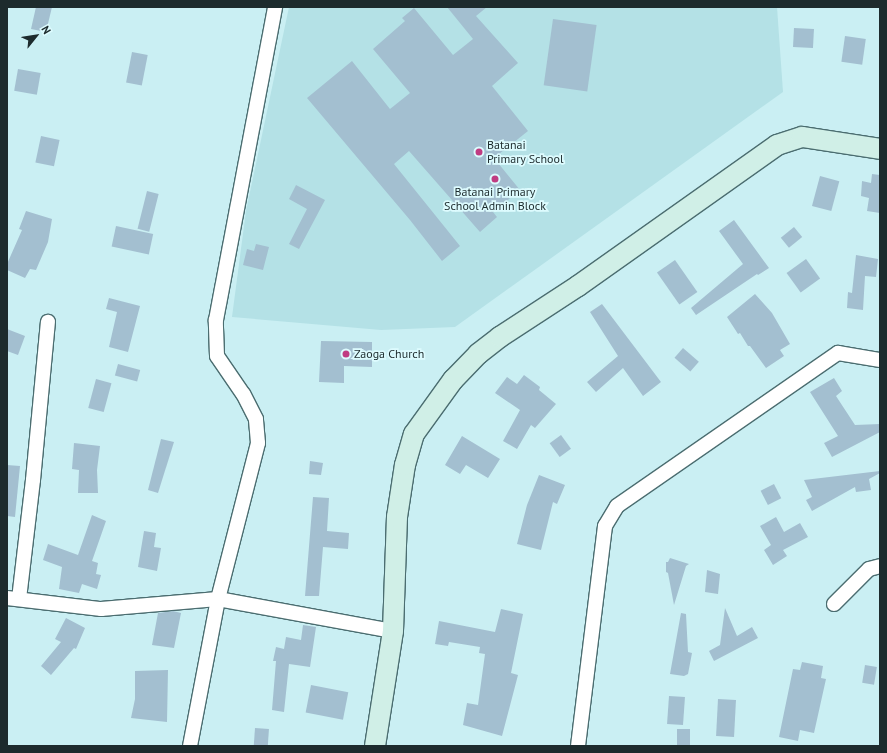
<!DOCTYPE html>
<style>
body{margin:0}
#map{position:relative;width:887px;height:753px;overflow:hidden;background:#caeff3;font-family:"PT Sans",sans-serif}
div>[style]{position:absolute}
.built>*{inset:0;background:#b4e1e6}
.building>*{inset:0;background:#a3bfd0;transform-origin:0 0}
.roads{filter:drop-shadow(1px 0 #4b6d70) drop-shadow(-1px 0 #4b6d70) drop-shadow(0 1px #4b6d70) drop-shadow(0 -1px #4b6d70)}
.street>*{height:14px;margin:-7px;padding:0 7px;transform-origin:7px;border-radius:7px;background:#fff}
.secondary>*{height:20px;margin:-10px;padding:0 10px;transform-origin:10px;border-radius:10px;background:#d0efe7}
.dots>*{width:11px;height:11px;translate:-50% -50%;box-sizing:border-box;border:2px solid #ddfbfe;border-radius:50%}
span{translate:-50% -50%;white-space:nowrap;text-align:center;line-height:1.15;-webkit-text-stroke:3.5px #ddfbfe;paint-order:stroke}
.poi-label{font-size:12px;color:#1d2b2d}
.left{translate:0 -50%;text-align:left}
.frame{position:absolute;inset:0;border:8px solid #1d2b2d;pointer-events:none}
.north{position:absolute;left:16px;top:16px;width:40px;height:40px;-webkit-text-stroke:3px #ddfbfe;paint-order:stroke;rotate:60deg;font-size:11px;font-weight:700;line-height:16px;text-align:center;color:#1d2b2d}
.north::after{content:'';display:block;margin:auto;width:14px;height:18px;background:#1d2b2d;clip-path:polygon(50% 0,100% 100%,50% 72%,0 100%)}
</style>
<div id="map">
<div class="built">
<div style="clip-path:polygon(289px 7px,777px 7px,783px 92px,455px 327px,381px 330px,232px 317px,246px 211px)"></div>
</div>
<div class="building">
<div style="clip-path:polygon(36px 7px,52px 7px,46px 32px,31px 29px)"></div>
<div style="clip-path:polygon(447px 7px,487px 7px,476px 16px,518px 63px,492px 86px,528px 131px,494px 158px,520px 190px,493px 212px,497px 217px,480px 232px,409px 151px,394px 164px,460px 246px,442px 261px,410px 220px,307px 98px,352px 61px,390px 109px,410px 93px,373px 49px,405px 21px,402px 18px,414px 8px,453px 55px,473px 39px)"></div>
<div style="left:553px;top:19px;width:44px;height:67px;rotate:8deg"></div>
<div style="left:794px;top:28px;width:20px;height:19px;rotate:3deg"></div>
<div style="left:845px;top:36px;width:21px;height:26px;rotate:8deg"></div>
<div style="left:132px;top:52px;width:16px;height:31px;rotate:11deg"></div>
<div style="left:18px;top:69px;width:23px;height:22px;rotate:10deg"></div>
<div style="left:41px;top:136px;width:19px;height:27px;rotate:12deg"></div>
<div style="clip-path:polygon(872px 174px,880px 175px,880px 213px,867px 211px,869px 198px,861px 196px,862px 181px,871px 183px)"></div>
<div style="left:820px;top:176px;width:20px;height:31px;rotate:15deg"></div>
<div style="clip-path:polygon(296px 185px,325px 200px,299px 249px,289px 244px,307px 209px,289px 199px)"></div>
<div style="left:147px;top:191px;width:12px;height:39px;rotate:14deg"></div>
<div style="clip-path:polygon(26px 211px,52px 219px,48px 242px,36px 270px,30px 269px,25px 278px,7px 270px,7px 264px,22px 230px,19px 229px)"></div>
<div style="clip-path:polygon(734px 220px,769px 268px,758px 275px,757px 274px,696px 315px,691px 308px,743px 264px,719px 231px)"></div>
<div style="left:116px;top:226px;width:38px;height:21px;rotate:12deg"></div>
<div style="left:794px;top:227px;width:13px;height:17px;rotate:51deg"></div>
<div style="clip-path:polygon(256px 244px,269px 247px,263px 270px,243px 265px,247px 249px,254px 251px)"></div>
<div style="clip-path:polygon(856px 255px,878px 259px,876px 277px,865px 276px,863px 310px,847px 308px,848px 292px,852px 293px)"></div>
<div style="left:806px;top:259px;width:24px;height:24px;rotate:54deg"></div>
<div style="left:675px;top:260px;width:39px;height:22px;rotate:55deg"></div>
<div style="clip-path:polygon(755px 294px,772px 313px,790px 344px,780px 350px,784px 356px,766px 368px,750px 346px,748px 346px,740px 333px,738px 334px,727px 317px)"></div>
<div style="clip-path:polygon(109px 298px,140px 306px,128px 352px,109px 347px,117px 312px,106px 309px)"></div>
<div style="clip-path:polygon(602px 304px,661px 382px,643px 396px,623px 368px,596px 392px,587px 382px,618px 356px,590px 312px)"></div>
<div style="clip-path:polygon(7px 329px,25px 336px,18px 355px,7px 351px)"></div>
<div style="clip-path:polygon(321px 341px,372px 342px,372px 367px,344px 366px,344px 383px,319px 382px)"></div>
<div style="left:683px;top:348px;width:21px;height:13px;rotate:41deg"></div>
<div style="left:118px;top:364px;width:23px;height:12px;rotate:15deg"></div>
<div style="clip-path:polygon(524px 375px,540px 387px,539px 390px,556px 404px,535px 428px,531px 425px,517px 449px,503px 441px,520px 410px,495px 393px,507px 377px,517px 384px)"></div>
<div style="clip-path:polygon(834px 378px,842px 391px,836px 396px,855px 425px,880px 424px,880px 432px,832px 457px,824px 443px,838px 436px,810px 392px)"></div>
<div style="left:96px;top:379px;width:16px;height:30px;rotate:15deg"></div>
<div style="left:561px;top:435px;width:17px;height:14px;rotate:54deg"></div>
<div style="clip-path:polygon(462px 436px,500px 459px,488px 478px,466px 465px,460px 474px,445px 465px)"></div>
<div style="clip-path:polygon(161px 439px,174px 442px,158px 493px,148px 490px)"></div>
<div style="clip-path:polygon(74px 443px,100px 446px,97px 470px,98px 493px,78px 493px,79px 470px,72px 469px)"></div>
<div style="clip-path:polygon(310px 461px,323px 463px,321px 475px,309px 474px)"></div>
<div style="clip-path:polygon(7px 465px,20px 466px,15px 517px,7px 516px)"></div>
<div style="clip-path:polygon(880px 471px,880px 473px,869px 479px,871px 490px,856px 492px,855px 487px,812px 511px,806px 500px,812px 497px,804px 480px)"></div>
<div style="clip-path:polygon(539px 475px,565px 485px,557px 504px,553px 502px,541px 550px,517px 544px,527px 505px)"></div>
<div style="left:774px;top:484px;width:16px;height:15px;rotate:63deg"></div>
<div style="clip-path:polygon(313px 497px,329px 498px,327px 531px,349px 533px,348px 549px,323px 547px,319px 596px,305px 596px)"></div>
<div style="clip-path:polygon(92px 515px,106px 521px,92px 561px,98px 563px,96px 574px,101px 575px,97px 589px,82px 584px,79px 593px,59px 589px,62px 567px,43px 560px,48px 544px,78px 555px)"></div>
<div style="clip-path:polygon(776px 517px,784px 532px,800px 523px,808px 537px,783px 550px,787px 556px,773px 565px,764px 550px,771px 545px,760px 526px)"></div>
<div style="clip-path:polygon(144px 531px,156px 533px,154px 547px,161px 548px,157px 571px,138px 567px)"></div>
<div style="clip-path:polygon(670px 558px,689px 564px,686px 566px,674px 605px,668px 573px,666px 572px,666px 562px,668px 562px)"></div>
<div style="clip-path:polygon(707px 570px,720px 574px,718px 594px,705px 592px)"></div>
<div style="clip-path:polygon(725px 608px,737px 636px,752px 627px,758px 638px,714px 661px,709px 651px,720px 645px)"></div>
<div style="clip-path:polygon(501px 609px,523px 614px,511px 673px,518px 675px,502px 736px,463px 725px,467px 703px,478px 705px,485px 654px,479px 653px,480px 647px,449px 642px,448px 646px,435px 644px,439px 621px,495px 632px)"></div>
<div style="clip-path:polygon(173px 611px,181px 613px,174px 648px,152px 645px,158px 613px)"></div>
<div style="clip-path:polygon(681px 613px,686px 614px,688px 652px,692px 653px,688px 674px,684px 676px,670px 674px)"></div>
<div style="clip-path:polygon(66px 618px,85px 628px,76px 649px,74px 648px,51px 675px,41px 666px,61px 642px,55px 639px)"></div>
<div style="clip-path:polygon(303px 625px,316px 627px,310px 667px,289px 664px,284px 712px,272px 710px,276px 661px,273px 661px,276px 647px,284px 649px,286px 637px,301px 640px)"></div>
<div style="clip-path:polygon(802px 662px,823px 666px,821px 678px,826px 679px,814px 733px,800px 730px,798px 741px,779px 737px,793px 669px,800px 670px)"></div>
<div style="left:865px;top:665px;width:12px;height:18px;rotate:9deg"></div>
<div style="clip-path:polygon(168px 670px,167px 722px,131px 718px,135px 699px,135px 671px)"></div>
<div style="left:311px;top:685px;width:38px;height:28px;rotate:11deg"></div>
<div style="left:669px;top:696px;width:16px;height:28px;rotate:4deg"></div>
<div style="left:718px;top:699px;width:18px;height:37px;rotate:3deg"></div>
<div style="left:255px;top:728px;width:14px;height:18px;rotate:4deg"></div>
<div style="left:690px;top:729px;width:17px;height:13px;rotate:90deg"></div>
</div>
<div class="roads">
<div class="street">
<div style="left:7px;top:598px;width:95px;rotate:6.7deg"></div>
<div style="left:101px;top:609px;width:117px;rotate:-4.9deg"></div>
<div style="left:218px;top:599px;width:178px;rotate:10.4deg"></div>
<div style="left:19px;top:599px;width:120px;rotate:-83.3deg"></div>
<div style="left:33px;top:480px;width:159px;rotate:-84.6deg"></div>
<div style="left:834px;top:604px;width:49px;rotate:-45deg"></div>
<div style="left:869px;top:569px;width:11px;rotate:-15deg"></div>
<div style="left:190px;top:746px;width:150px;rotate:-79.2deg"></div>
<div style="left:218px;top:599px;width:161px;rotate:-75.6deg"></div>
<div style="left:258px;top:443px;width:24px;rotate:-95deg"></div>
<div style="left:256px;top:419px;width:28px;rotate:-117deg"></div>
<div style="left:243px;top:394px;width:46px;rotate:-124.4deg"></div>
<div style="left:217px;top:356px;width:36px;rotate:-92deg"></div>
<div style="left:216px;top:320px;width:319px;rotate:-79.3deg"></div>
<div style="left:578px;top:746px;width:222px;rotate:-83deg"></div>
<div style="left:605px;top:526px;width:23px;rotate:-59deg"></div>
<div style="left:617px;top:506px;width:269px;rotate:-34.7deg"></div>
<div style="left:838px;top:353px;width:43px;rotate:9.5deg"></div>
</div>
<div class="secondary">
<div style="left:375px;top:746px;width:116px;rotate:-81.1deg"></div>
<div style="left:393px;top:631px;width:114px;rotate:-88deg"></div>
<div style="left:397px;top:517px;width:53px;rotate:-81.3deg"></div>
<div style="left:405px;top:465px;width:32px;rotate:-74deg"></div>
<div style="left:414px;top:434px;width:67px;rotate:-54.2deg"></div>
<div style="left:453px;top:380px;width:36px;rotate:-46deg"></div>
<div style="left:478px;top:354px;width:28px;rotate:-38deg"></div>
<div style="left:500px;top:337px;width:93px;rotate:-33.2deg"></div>
<div style="left:578px;top:286px;width:244px;rotate:-35.3deg"></div>
<div style="left:777px;top:145px;width:26px;rotate:-18deg"></div>
<div style="left:802px;top:137px;width:79px;rotate:8.7deg"></div>
</div>
</div>
<div class="dots">
<div style="left:479px;top:152px;background:#c03c82"></div>
<div style="left:495px;top:179px;background:#c03c82"></div>
<div style="left:346px;top:354px;background:#c03c82"></div>
</div>
<div class="poi-label">
<span class="left" style="left:487px;top:152px">Batanai<br>Primary School</span>
<span style="left:495px;top:199px">Batanai Primary<br>School Admin Block</span>
<span class="left" style="left:354px;top:354px">Zaoga Church</span>
</div>
<div class="frame"></div>
<div class="north">N</div>
</div>
